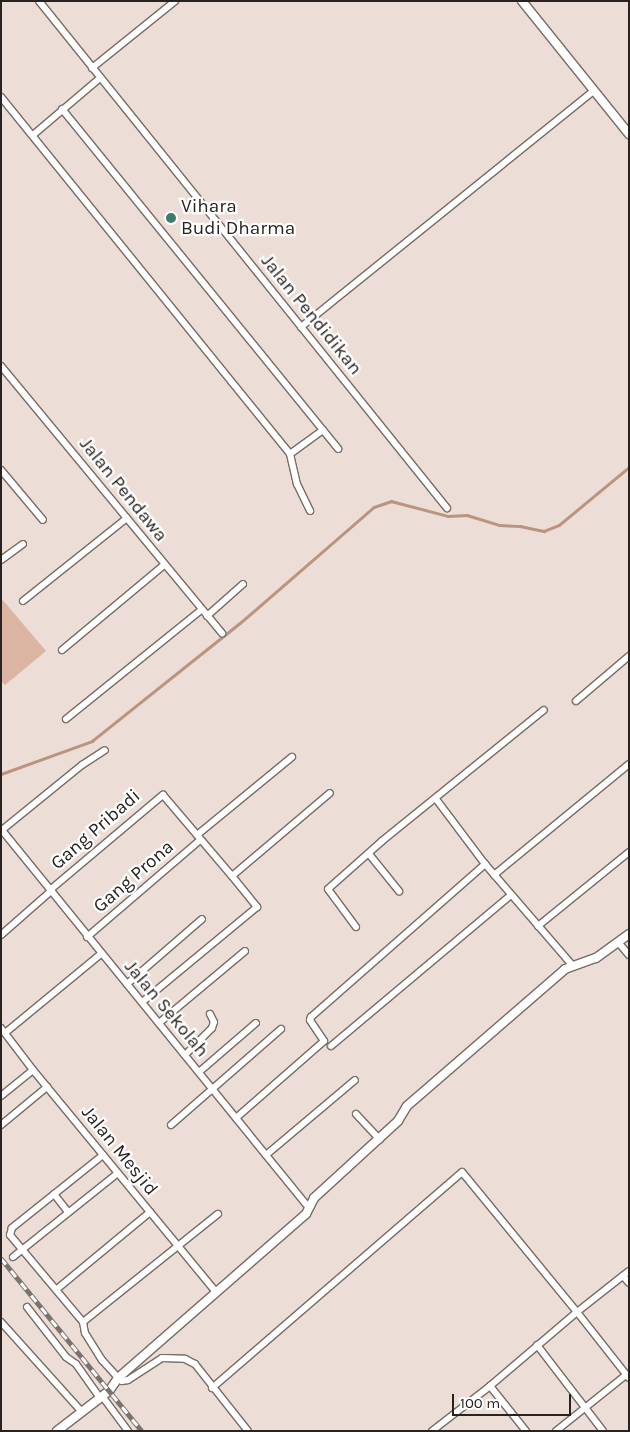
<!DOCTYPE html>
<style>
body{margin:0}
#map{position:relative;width:630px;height:1432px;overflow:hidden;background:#ecded7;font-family:Karla,sans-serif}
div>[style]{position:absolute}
.green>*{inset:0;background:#dbb5a1}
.stream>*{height:2.5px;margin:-1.25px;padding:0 1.25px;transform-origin:1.25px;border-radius:1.25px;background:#ba947f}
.roads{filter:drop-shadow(1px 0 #786c66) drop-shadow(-1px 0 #786c66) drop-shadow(0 1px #786c66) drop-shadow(0 -1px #786c66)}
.minor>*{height:6px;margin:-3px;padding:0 3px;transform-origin:3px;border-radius:3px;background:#fff}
.tertiary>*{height:8px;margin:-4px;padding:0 4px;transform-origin:4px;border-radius:4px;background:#fff}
.rail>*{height:4.5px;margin-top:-2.25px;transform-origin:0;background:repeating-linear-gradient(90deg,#fff 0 8px,#7c736f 0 16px);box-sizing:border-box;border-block:1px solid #7c736f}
.dots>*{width:14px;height:14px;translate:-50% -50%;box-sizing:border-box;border:2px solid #fff;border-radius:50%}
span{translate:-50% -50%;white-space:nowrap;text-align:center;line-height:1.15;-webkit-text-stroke:4.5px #fff;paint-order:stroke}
.poi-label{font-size:19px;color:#282320}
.left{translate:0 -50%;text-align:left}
.street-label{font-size:19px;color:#282320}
.frame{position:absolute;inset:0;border:2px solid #282320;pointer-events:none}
.scale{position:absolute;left:452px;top:1394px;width:119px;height:22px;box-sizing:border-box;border:2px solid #282320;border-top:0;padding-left:6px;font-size:15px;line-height:18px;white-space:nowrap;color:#282320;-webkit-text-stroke:4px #fff;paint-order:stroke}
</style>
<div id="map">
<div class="green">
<div style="clip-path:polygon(1px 598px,46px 651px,5px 685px,1px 681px)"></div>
</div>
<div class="stream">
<div style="left:1px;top:774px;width:97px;rotate:-19.9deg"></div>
<div style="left:92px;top:741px;width:189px;rotate:-38.6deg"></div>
<div style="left:240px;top:623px;width:177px;rotate:-40.9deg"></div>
<div style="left:374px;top:507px;width:18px;rotate:-19deg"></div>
<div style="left:391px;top:501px;width:59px;rotate:14.7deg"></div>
<div style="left:448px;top:516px;width:19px;rotate:-3deg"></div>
<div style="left:467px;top:515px;width:34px;rotate:17deg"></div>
<div style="left:499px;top:525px;width:21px;rotate:3deg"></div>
<div style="left:520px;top:526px;width:25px;rotate:12deg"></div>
<div style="left:544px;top:531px;width:16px;rotate:-22deg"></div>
<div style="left:559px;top:525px;width:91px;rotate:-39.6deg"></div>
</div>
<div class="roads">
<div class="minor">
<div style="left:39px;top:1px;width:651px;rotate:51.18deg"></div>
<div style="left:92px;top:68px;width:107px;rotate:-38.9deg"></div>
<div style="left:1px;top:97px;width:459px;rotate:51deg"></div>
<div style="left:290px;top:454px;width:31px;rotate:77deg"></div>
<div style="left:297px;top:484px;width:30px;rotate:64deg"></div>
<div style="left:62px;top:109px;width:438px;rotate:50.9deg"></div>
<div style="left:33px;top:135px;width:88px;rotate:-40.4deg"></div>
<div style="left:301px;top:327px;width:376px;rotate:-38.9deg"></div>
<div style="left:1px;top:366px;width:347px;rotate:50.4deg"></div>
<div style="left:290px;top:454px;width:41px;rotate:-36deg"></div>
<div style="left:1px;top:470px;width:65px;rotate:50deg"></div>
<div style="left:1px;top:560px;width:27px;rotate:-36deg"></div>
<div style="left:23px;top:601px;width:133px;rotate:-38.6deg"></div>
<div style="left:207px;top:616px;width:48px;rotate:-41.6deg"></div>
<div style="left:62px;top:650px;width:133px;rotate:-39.8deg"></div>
<div style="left:576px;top:701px;width:70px;rotate:-40.3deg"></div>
<div style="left:66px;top:719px;width:174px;rotate:-38.9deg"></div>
<div style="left:436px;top:799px;width:81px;rotate:53deg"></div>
<div style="left:485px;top:864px;width:135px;rotate:49.2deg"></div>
<div style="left:1px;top:829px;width:488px;rotate:50.9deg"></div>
<div style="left:2px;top:830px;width:103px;rotate:-39.1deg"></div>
<div style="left:82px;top:765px;width:27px;rotate:-33deg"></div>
<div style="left:197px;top:835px;width:123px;rotate:-39.4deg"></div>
<div style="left:369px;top:854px;width:48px;rotate:51deg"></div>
<div style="left:494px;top:875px;width:175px;rotate:-39.4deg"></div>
<div style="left:232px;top:876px;width:128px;rotate:-40.3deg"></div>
<div style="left:50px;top:890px;width:148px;rotate:-40.1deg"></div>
<div style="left:163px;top:795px;width:106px;rotate:49.6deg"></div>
<div style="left:232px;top:876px;width:40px;rotate:51deg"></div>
<div style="left:257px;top:907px;width:149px;rotate:140.4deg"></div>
<div style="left:538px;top:926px;width:117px;rotate:-39.1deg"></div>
<div style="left:356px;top:927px;width:47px;rotate:-126.4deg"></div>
<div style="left:328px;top:889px;width:72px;rotate:-41.6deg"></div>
<div style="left:382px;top:841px;width:208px;rotate:-39deg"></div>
<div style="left:1px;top:935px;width:67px;rotate:-41.3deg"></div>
<div style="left:87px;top:937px;width:149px;rotate:-40.6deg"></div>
<div style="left:618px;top:942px;width:17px;rotate:50deg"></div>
<div style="left:127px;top:984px;width:99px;rotate:-40.9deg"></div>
<div style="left:159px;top:1023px;width:112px;rotate:-39.9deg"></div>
<div style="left:1px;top:1028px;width:53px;rotate:52.7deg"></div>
<div style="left:33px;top:1070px;width:288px;rotate:50.5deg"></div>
<div style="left:5px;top:1033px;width:124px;rotate:-39.5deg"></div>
<div style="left:331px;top:1046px;width:235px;rotate:-40deg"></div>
<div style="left:185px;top:1055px;width:38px;rotate:-45deg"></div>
<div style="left:212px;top:1028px;width:6px;rotate:-72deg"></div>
<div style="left:214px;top:1022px;width:9px;rotate:-117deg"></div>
<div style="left:199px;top:1072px;width:75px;rotate:-40.7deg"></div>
<div style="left:1px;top:1096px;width:41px;rotate:-39.1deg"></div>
<div style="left:356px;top:1114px;width:35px;rotate:47deg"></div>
<div style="left:236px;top:1118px;width:117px;rotate:-41.2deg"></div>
<div style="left:324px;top:1041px;width:25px;rotate:-124deg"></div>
<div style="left:310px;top:1020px;width:3px;rotate:-72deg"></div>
<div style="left:311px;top:1017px;width:232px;rotate:-41.3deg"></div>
<div style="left:1px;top:1125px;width:60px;rotate:-39.6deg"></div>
<div style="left:171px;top:1125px;width:146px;rotate:-41.1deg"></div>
<div style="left:103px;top:1155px;width:117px;rotate:141.3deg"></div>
<div style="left:12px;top:1228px;width:7px;rotate:106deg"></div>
<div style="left:10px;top:1235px;width:114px;rotate:50deg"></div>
<div style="left:83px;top:1322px;width:11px;rotate:80deg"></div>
<div style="left:85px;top:1333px;width:32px;rotate:58deg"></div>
<div style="left:102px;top:1360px;width:24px;rotate:48deg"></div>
<div style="left:118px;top:1378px;width:5px;rotate:37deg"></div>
<div style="left:122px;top:1381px;width:6px;rotate:-9deg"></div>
<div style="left:128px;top:1380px;width:40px;rotate:-32.9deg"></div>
<div style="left:162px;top:1358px;width:23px;rotate:2deg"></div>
<div style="left:185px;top:1359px;width:11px;rotate:27deg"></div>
<div style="left:195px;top:1364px;width:85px;rotate:51.7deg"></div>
<div style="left:266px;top:1155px;width:116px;rotate:-40.1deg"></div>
<div style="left:54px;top:1194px;width:23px;rotate:52deg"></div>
<div style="left:13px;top:1257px;width:134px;rotate:-38.7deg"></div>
<div style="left:623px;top:1276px;width:9px;rotate:49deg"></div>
<div style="left:57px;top:1289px;width:121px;rotate:-39.6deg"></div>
<div style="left:27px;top:1307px;width:63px;rotate:52deg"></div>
<div style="left:66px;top:1357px;width:12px;rotate:35deg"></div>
<div style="left:76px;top:1364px;width:42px;rotate:54.8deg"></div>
<div style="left:1px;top:1322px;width:121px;rotate:48deg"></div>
<div style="left:83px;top:1322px;width:173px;rotate:-38.7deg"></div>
<div style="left:537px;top:1345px;width:108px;rotate:52.5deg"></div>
<div style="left:490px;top:1386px;width:58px;rotate:51.3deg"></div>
<div style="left:212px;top:1388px;width:330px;rotate:-40.8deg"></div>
<div style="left:462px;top:1172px;width:181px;rotate:50.6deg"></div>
<div style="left:577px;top:1312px;width:66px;rotate:-38.3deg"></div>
<div style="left:102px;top:1396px;width:44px;rotate:53.4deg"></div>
<div style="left:432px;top:1431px;width:73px;rotate:-37.8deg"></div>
<div style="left:490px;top:1386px;width:114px;rotate:-40.4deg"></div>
<div style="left:577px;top:1312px;width:84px;rotate:51.8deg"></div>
<div style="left:556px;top:1431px;width:90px;rotate:-38.7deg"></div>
</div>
<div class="tertiary">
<div style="left:522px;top:1px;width:171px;rotate:51.2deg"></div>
<div style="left:57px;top:1431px;width:66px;rotate:-37.6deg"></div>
<div style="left:109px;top:1391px;width:16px;rotate:-55deg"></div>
<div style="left:118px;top:1378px;width:249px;rotate:-41.1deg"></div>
<div style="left:306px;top:1214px;width:18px;rotate:-63deg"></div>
<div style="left:314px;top:1198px;width:114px;rotate:-42.5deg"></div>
<div style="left:398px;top:1121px;width:17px;rotate:-59deg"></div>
<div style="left:407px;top:1106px;width:209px;rotate:-40.9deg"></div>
<div style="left:565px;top:969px;width:33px;rotate:-20deg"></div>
<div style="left:596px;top:958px;width:41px;rotate:-36deg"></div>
</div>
</div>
<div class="rail">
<div style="left:1px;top:1258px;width:223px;rotate:50.8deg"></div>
</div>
<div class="dots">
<div style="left:171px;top:218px;background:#3b7c6b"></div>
</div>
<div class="poi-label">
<span class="left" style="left:181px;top:218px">Vihara<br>Budi Dharma</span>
</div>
<div class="street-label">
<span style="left:311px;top:315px;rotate:51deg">Jalan Pendidikan</span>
<span style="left:123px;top:490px;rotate:51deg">Jalan Pendawa</span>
<span style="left:96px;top:830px;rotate:-41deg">Gang Pribadi</span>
<span style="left:134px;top:877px;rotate:-41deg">Gang Prona</span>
<span style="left:166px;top:1009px;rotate:50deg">Jalan Sekolah</span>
<span style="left:119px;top:1151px;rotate:51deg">Jalan Mesjid</span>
</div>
<div class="frame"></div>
<div class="scale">100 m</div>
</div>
